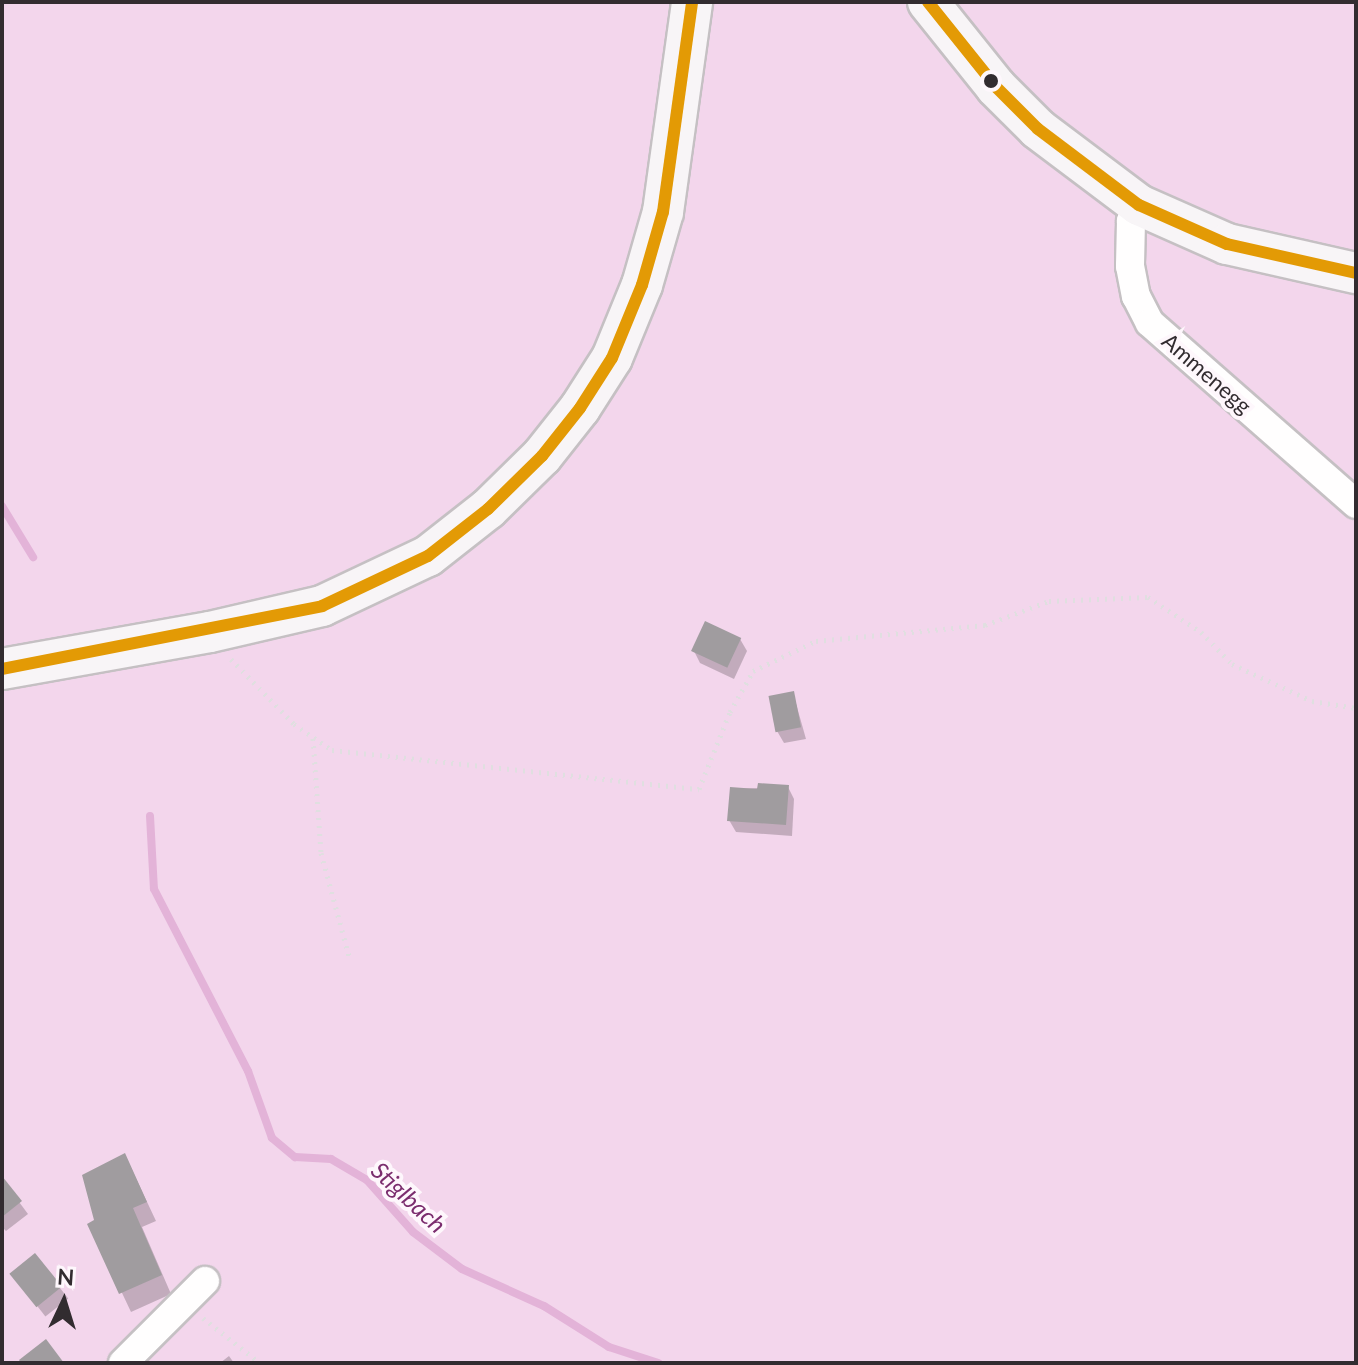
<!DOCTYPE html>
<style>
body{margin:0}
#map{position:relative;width:1358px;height:1365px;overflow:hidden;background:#fdf8fb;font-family:Lato,sans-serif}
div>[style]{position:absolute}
.green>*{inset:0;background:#f3d6ec;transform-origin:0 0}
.shadow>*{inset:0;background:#0003;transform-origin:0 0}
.stream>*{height:8px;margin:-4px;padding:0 4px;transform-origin:4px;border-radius:4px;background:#e3b3d8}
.building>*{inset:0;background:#a09c9f;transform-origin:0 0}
.path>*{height:5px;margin-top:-2.5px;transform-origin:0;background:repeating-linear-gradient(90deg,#e0dfe0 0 2px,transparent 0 8px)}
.roads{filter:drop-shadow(2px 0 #c5c0c3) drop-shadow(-2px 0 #c5c0c3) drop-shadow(0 2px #c5c0c3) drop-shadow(0 -2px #c5c0c3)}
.minor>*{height:28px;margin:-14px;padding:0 14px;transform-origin:14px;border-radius:14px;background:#fffefe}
.secondary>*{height:40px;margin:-20px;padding:0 20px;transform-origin:20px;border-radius:20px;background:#f8f5f7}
.bus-1>*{height:12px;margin:-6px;padding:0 6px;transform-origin:6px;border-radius:6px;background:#e39a05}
.dots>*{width:22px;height:22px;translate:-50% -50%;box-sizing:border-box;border:4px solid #fef7fc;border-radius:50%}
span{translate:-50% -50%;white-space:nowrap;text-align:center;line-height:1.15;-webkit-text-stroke:8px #fef7fc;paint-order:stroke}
.street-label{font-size:22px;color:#322c30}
.water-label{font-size:24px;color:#7b2d6e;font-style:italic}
.frame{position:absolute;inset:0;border:4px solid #322c30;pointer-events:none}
.north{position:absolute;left:24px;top:1261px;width:80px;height:80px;-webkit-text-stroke:6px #fef7fc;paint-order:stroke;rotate:4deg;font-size:22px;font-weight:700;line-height:32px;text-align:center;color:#322c30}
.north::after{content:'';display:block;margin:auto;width:28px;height:36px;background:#322c30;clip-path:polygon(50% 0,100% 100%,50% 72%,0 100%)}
</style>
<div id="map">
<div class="green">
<div style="left:2px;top:2px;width:1354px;height:1361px"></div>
</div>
<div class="shadow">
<div style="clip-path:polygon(740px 639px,747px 651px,734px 679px,700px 663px,694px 651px)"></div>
<div style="clip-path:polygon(793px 693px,806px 739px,784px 743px,777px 731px)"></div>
<div style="clip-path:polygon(788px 787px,794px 799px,792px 836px,736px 832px,729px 820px,732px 789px)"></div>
<div style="clip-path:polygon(125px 1155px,156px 1221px,142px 1227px,171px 1294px,131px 1312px,90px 1225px,97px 1222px)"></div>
<div style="clip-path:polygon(2px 1179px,28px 1214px,6px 1231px,2px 1227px)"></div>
<div style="left:35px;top:1256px;width:54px;height:29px;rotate:52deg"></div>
<div style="clip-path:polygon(229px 1356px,234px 1363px,220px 1363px)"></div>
</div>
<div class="stream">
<div style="left:2px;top:506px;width:60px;rotate:58.7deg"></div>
<div style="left:150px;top:816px;width:73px;rotate:86.9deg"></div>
<div style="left:154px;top:889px;width:205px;rotate:62.7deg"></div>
<div style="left:248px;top:1071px;width:71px;rotate:70.3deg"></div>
<div style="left:272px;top:1138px;width:30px;rotate:40deg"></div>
<div style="left:295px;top:1157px;width:36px;rotate:3deg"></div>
<div style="left:331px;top:1159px;width:42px;rotate:30.3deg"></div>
<div style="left:367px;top:1180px;width:69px;rotate:48.5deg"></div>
<div style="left:413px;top:1232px;width:61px;rotate:37.1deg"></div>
<div style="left:462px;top:1269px;width:90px;rotate:24.3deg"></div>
<div style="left:544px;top:1306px;width:77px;rotate:32.2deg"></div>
<div style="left:609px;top:1347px;width:52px;rotate:18.1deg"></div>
</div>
<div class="building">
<div style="left:705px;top:621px;width:40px;height:33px;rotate:25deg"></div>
<div style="left:794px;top:691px;width:37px;height:26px;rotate:79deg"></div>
<div style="clip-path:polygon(758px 783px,789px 785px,786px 825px,727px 821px,730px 787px,757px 789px)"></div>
<div style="clip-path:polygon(125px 1153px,147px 1202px,133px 1208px,162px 1275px,119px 1294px,87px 1224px,94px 1220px,82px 1175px)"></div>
<div style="clip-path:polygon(2px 1176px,22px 1201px,2px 1217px)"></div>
<div style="left:35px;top:1253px;width:43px;height:33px;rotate:51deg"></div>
<div style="clip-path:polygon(46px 1339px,64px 1363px,21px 1363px,19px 1360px)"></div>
</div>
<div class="path">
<div style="left:231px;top:659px;width:91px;rotate:45.9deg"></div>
<div style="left:294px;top:724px;width:46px;rotate:34.4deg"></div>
<div style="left:332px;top:750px;width:369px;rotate:6.1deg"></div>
<div style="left:699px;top:789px;width:83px;rotate:-68.1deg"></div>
<div style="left:730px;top:712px;width:47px;rotate:-60.7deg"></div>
<div style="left:753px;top:671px;width:70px;rotate:-25.5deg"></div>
<div style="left:816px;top:641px;width:170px;rotate:-5.4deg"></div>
<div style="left:985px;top:625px;width:68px;rotate:-20.6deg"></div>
<div style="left:1049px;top:601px;width:99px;rotate:-2.3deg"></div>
<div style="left:1148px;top:597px;width:64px;rotate:33.4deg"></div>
<div style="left:1201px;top:632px;width:45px;rotate:45.9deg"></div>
<div style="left:1232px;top:664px;width:88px;rotate:24.8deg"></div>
<div style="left:1312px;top:701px;width:45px;rotate:9deg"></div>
<div style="left:313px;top:738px;width:115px;rotate:86deg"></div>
<div style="left:321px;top:853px;width:107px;rotate:74.8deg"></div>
<div style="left:203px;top:1318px;width:73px;rotate:38.3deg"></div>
</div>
<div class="roads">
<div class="minor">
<div style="left:1139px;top:205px;width:18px;rotate:117deg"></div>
<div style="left:1131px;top:221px;width:45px;rotate:91.3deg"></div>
<div style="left:1130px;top:266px;width:31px;rotate:79deg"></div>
<div style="left:1136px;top:296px;width:30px;rotate:63deg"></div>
<div style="left:1150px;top:323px;width:274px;rotate:41.3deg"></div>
<div style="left:123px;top:1363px;width:116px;rotate:-45deg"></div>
</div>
<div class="secondary">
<div style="left:928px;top:2px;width:109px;rotate:51.3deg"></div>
<div style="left:996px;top:87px;width:59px;rotate:45deg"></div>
<div style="left:1038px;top:129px;width:126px;rotate:37deg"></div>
<div style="left:1139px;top:205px;width:96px;rotate:23.9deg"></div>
<div style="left:1227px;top:244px;width:132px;rotate:12.7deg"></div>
<div style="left:2px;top:669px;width:211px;rotate:-10.1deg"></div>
<div style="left:210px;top:632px;width:115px;rotate:-13.1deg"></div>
<div style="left:322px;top:606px;width:117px;rotate:-25.3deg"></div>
<div style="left:428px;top:556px;width:76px;rotate:-38.1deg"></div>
<div style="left:488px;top:509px;width:76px;rotate:-44.5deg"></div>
<div style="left:542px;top:456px;width:61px;rotate:-51.6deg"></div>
<div style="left:580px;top:408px;width:59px;rotate:-57.4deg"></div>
<div style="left:612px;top:358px;width:79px;rotate:-67.7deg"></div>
<div style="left:642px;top:285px;width:76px;rotate:-74deg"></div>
<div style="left:663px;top:212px;width:212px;rotate:-82.1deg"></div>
</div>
</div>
<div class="bus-1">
<div style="left:928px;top:2px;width:109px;rotate:51.3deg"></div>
<div style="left:996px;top:87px;width:59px;rotate:45deg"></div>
<div style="left:1038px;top:129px;width:126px;rotate:37deg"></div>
<div style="left:1139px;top:205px;width:96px;rotate:23.9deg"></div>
<div style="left:1227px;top:244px;width:132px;rotate:12.7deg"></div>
<div style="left:2px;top:669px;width:326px;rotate:-11.1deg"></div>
<div style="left:322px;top:606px;width:117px;rotate:-25.3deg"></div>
<div style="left:428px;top:556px;width:76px;rotate:-38.1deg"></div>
<div style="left:488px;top:509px;width:76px;rotate:-44.5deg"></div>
<div style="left:542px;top:456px;width:61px;rotate:-51.6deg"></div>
<div style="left:580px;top:408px;width:59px;rotate:-57.4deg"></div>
<div style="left:612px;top:358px;width:79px;rotate:-67.7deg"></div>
<div style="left:642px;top:285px;width:76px;rotate:-74deg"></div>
<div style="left:663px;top:212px;width:212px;rotate:-82.1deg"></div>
</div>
<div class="dots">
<div style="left:991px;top:81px;background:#322c30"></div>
</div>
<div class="street-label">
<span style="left:1207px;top:373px;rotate:41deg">Ammenegg</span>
</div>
<div class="water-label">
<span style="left:409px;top:1197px;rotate:43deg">Stiglbach</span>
</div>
<div class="frame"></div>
<div class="north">N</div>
</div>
